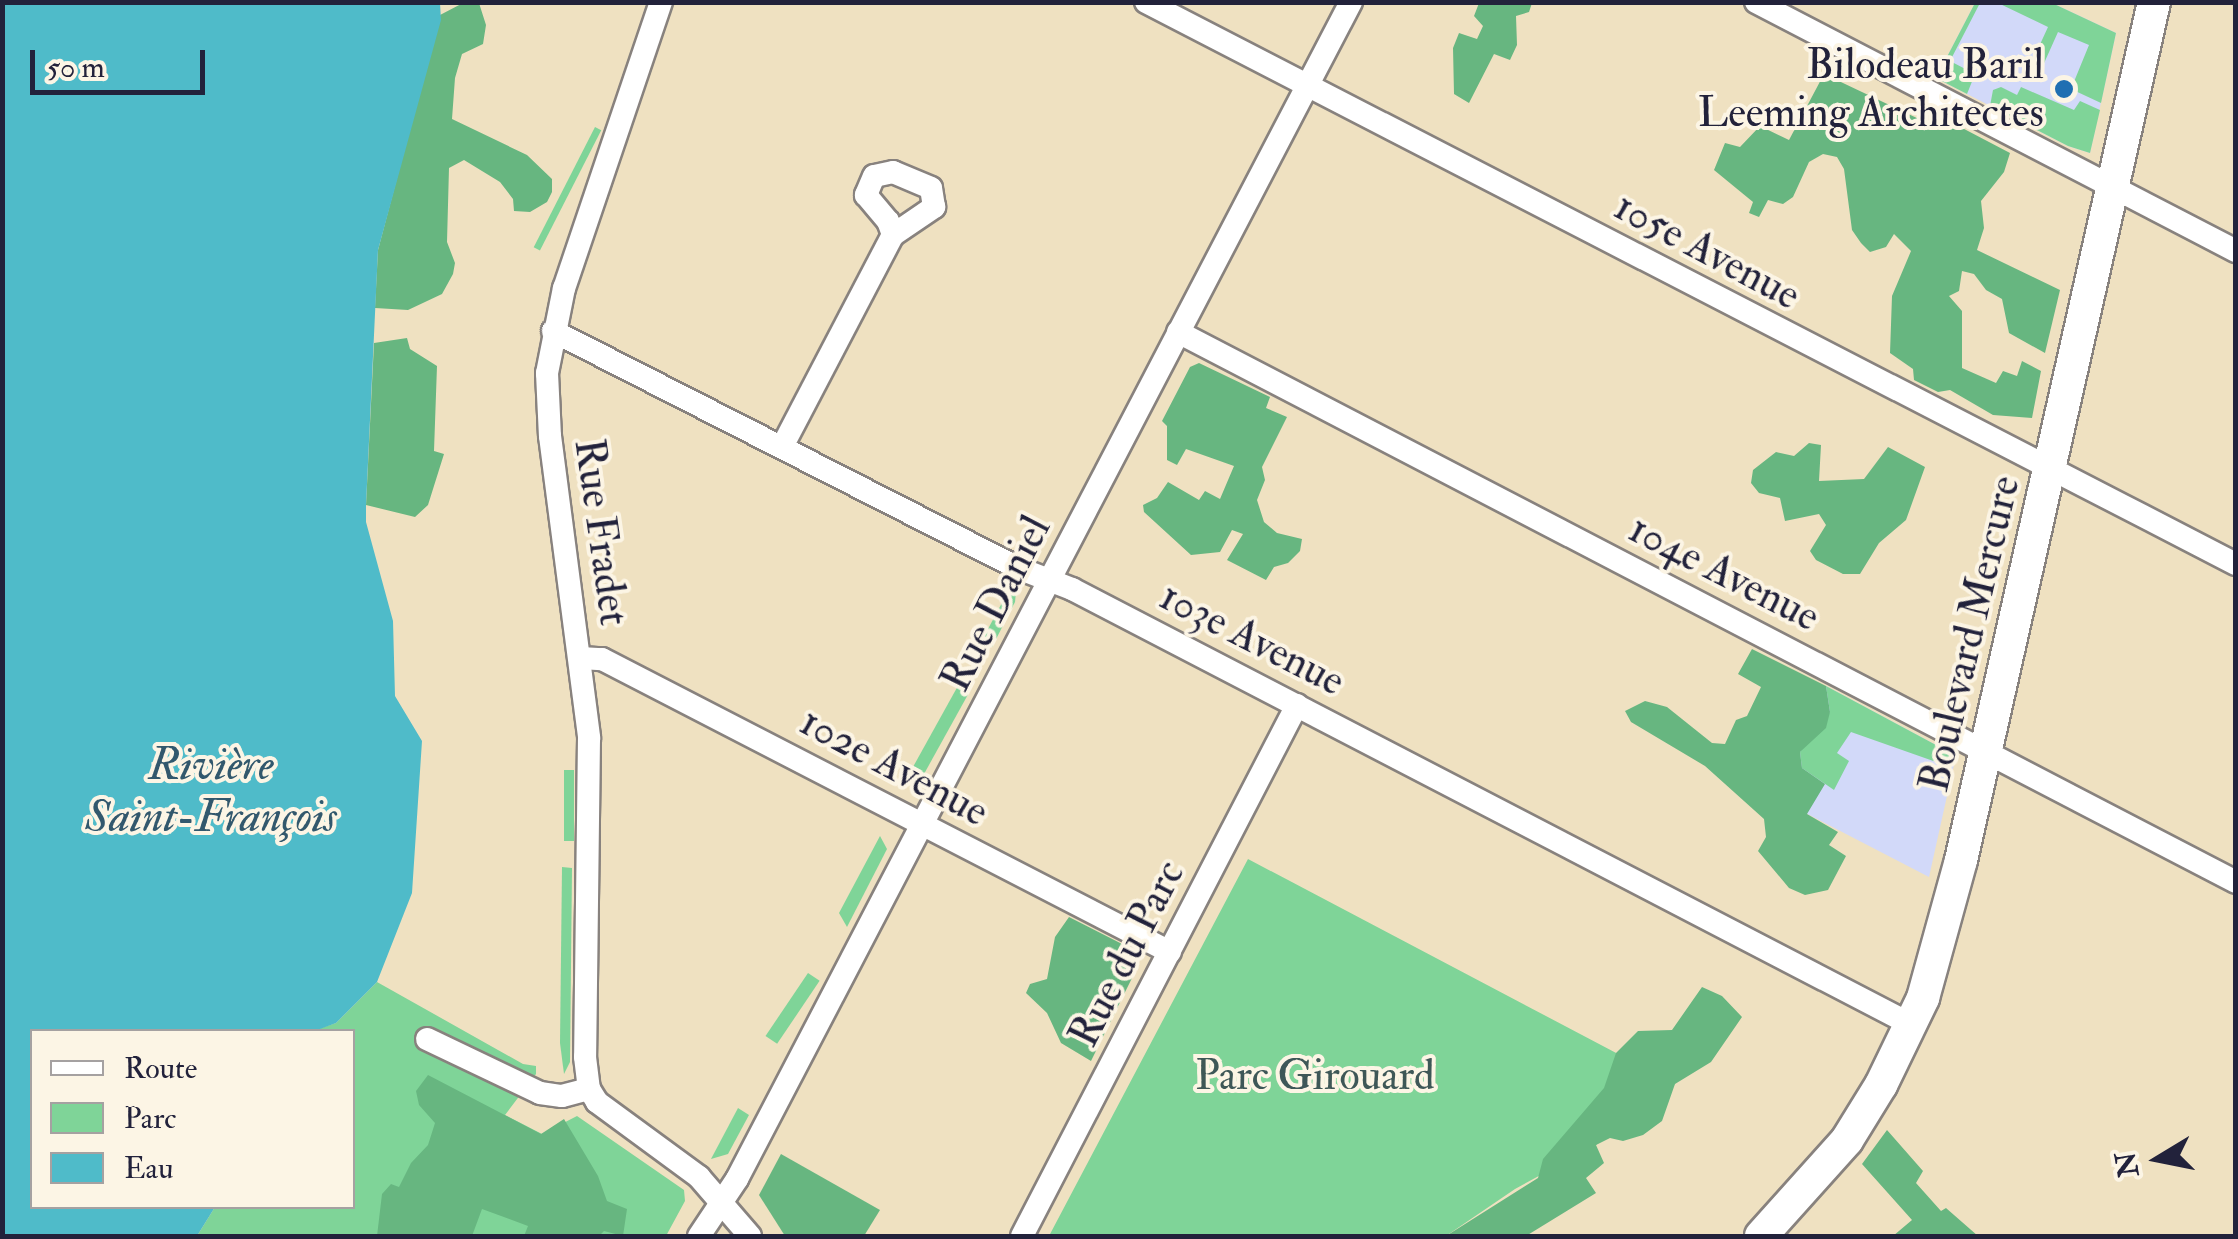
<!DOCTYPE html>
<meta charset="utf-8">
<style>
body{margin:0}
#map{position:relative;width:2238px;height:1239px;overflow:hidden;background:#efe1c1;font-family:"IM FELL Double Pica",serif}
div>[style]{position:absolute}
.built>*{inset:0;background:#d2d9f9}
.green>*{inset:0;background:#7fd498;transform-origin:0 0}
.forest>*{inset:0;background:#67b680}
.water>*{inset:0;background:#4fbbc9}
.roads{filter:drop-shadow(2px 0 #88827e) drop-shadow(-2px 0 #88827e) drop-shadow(0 2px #88827e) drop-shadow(0 -2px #88827e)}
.street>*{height:22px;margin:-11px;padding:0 11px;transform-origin:11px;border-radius:11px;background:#fff}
.secondary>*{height:32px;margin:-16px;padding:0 16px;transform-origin:16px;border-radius:16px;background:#fff}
.dots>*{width:28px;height:28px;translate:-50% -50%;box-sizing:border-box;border:5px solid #fcf5e5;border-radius:50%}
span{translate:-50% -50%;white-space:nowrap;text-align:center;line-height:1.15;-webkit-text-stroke:8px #fcf5e5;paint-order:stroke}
.poi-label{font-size:42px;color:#22223b}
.right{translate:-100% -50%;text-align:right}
.street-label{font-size:42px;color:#22223b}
.park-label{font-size:42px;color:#3e5757}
.water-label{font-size:45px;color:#32586d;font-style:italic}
.frame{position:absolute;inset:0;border:5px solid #22223b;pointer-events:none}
.legend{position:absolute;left:30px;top:1029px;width:325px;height:180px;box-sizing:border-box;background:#fcf5e5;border:2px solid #a5a1a1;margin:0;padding:12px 18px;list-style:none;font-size:30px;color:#22223b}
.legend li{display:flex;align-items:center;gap:20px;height:50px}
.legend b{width:50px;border:2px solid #a5a1a1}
.north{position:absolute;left:2108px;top:1109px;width:100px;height:100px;-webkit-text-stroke:8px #fcf5e5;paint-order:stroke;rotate:260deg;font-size:28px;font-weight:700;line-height:40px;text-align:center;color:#22223b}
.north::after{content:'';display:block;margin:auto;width:35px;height:45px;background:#22223b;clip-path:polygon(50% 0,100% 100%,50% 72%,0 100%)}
.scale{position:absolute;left:30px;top:50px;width:175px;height:45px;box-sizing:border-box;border:5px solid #22223b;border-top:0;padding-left:12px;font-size:30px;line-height:35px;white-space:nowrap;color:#22223b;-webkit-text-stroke:8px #fcf5e5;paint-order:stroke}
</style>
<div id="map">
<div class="built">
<div style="clip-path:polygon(1975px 3px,2052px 3px,2116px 33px,2090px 153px,2068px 146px,1936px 78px)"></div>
<div style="clip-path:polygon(1826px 686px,1936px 745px,1955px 760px,1929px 877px,1763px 791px)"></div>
</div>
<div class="green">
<div style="clip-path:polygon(1975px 3px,1980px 3px,1950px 61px,1975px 74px,1967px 94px,1936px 78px)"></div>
<div style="clip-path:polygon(1998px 3px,2052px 3px,2116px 33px,2101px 103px,2071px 89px,2089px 45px,2058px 32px,2041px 70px,2030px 66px,2048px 27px)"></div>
<div style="clip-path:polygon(2001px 87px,2017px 95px,2021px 87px,2074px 110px,2080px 101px,2100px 110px,2090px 153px,2068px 146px,1990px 106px,1993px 90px)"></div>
<div style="left:595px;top:127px;width:7px;height:135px;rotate:27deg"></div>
<div style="clip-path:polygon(1011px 586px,1016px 592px,1015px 602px,992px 647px,981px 642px)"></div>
<div style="left:959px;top:684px;width:13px;height:107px;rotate:29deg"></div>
<div style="clip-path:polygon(1826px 686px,1936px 745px,1952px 757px,1939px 763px,1851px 732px,1837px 753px,1849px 761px,1834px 790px,1802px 768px,1800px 752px,1830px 712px)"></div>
<div style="left:564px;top:770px;width:10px;height:71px"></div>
<div style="clip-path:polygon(880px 836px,887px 849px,847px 927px,839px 913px)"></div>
<div style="clip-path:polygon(1248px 859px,1675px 1084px,1596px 1145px,1515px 1189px,1446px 1236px,1049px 1236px)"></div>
<div style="clip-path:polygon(562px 867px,572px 868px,570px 1062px,564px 1074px,560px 1043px)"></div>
<div style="left:808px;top:973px;width:14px;height:76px;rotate:34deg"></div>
<div style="clip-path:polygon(377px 982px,523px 1064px,536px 1066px,536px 1074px,505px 1115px,542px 1134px,577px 1116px,684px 1190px,685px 1201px,666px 1236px,197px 1236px,215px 1207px,352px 1206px,352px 1032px,312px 1031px,336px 1023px)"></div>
<div style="clip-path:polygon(738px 1108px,749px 1115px,728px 1154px,711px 1159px)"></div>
</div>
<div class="forest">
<div style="clip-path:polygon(463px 3px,479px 3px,486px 25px,483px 44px,462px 54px,455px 78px,452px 119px,527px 155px,552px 179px,552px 192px,547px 202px,530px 212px,514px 211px,513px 199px,500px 182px,464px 160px,449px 168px,447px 242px,455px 263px,453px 274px,442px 294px,408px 310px,375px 308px,378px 250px,440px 15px)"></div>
<div style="clip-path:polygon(1479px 3px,1532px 3px,1529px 12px,1516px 16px,1517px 45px,1510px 60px,1494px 54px,1469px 103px,1454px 94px,1453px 48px,1459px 33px,1477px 39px,1483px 26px,1474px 16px)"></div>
<div style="clip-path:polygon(1824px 74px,1940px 129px,1947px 120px,2010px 153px,2004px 172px,1981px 201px,1984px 228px,1977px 250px,2060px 290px,2045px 353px,2009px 333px,2002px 299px,1986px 290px,1974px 274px,1962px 271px,1959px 291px,1949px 296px,1962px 311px,1962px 368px,1996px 383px,2003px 371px,2017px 376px,2022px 361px,2041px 371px,2032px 418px,1993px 415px,1950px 390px,1938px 392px,1914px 380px,1913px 369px,1890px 353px,1892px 296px,1911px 251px,1894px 234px,1886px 247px,1870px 252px,1861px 243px,1852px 230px,1844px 169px,1837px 157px,1823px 154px,1809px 162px,1793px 197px,1783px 204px,1768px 200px,1759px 217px,1749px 213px,1753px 202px,1714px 170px,1725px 143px,1740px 147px,1760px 126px,1789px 140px)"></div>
<div style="clip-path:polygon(407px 338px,410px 349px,437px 366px,434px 451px,444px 454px,428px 505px,415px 517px,366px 505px,374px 343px)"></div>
<div style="clip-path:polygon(1199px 363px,1270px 397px,1266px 408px,1287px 417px,1262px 467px,1265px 480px,1257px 500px,1264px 522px,1277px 533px,1302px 539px,1300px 551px,1288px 563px,1274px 567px,1266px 580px,1227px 560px,1243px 534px,1232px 530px,1220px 552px,1191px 555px,1144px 512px,1143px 505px,1157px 498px,1168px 482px,1199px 500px,1205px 491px,1220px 499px,1234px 466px,1186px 449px,1177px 465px,1167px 460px,1167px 426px,1162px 421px,1190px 367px)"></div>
<div style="clip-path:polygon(1809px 443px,1821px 445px,1819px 481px,1864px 479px,1888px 447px,1925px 467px,1906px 520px,1879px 543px,1860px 574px,1843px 574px,1816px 560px,1810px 551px,1826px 525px,1819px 514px,1785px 521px,1780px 498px,1759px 493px,1751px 483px,1753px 470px,1776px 452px,1794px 456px)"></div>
<div style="clip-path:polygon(1752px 649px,1826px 686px,1830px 712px,1826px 728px,1800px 752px,1802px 768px,1825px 784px,1807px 814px,1838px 832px,1829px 845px,1846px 856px,1828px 890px,1805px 895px,1789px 888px,1758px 851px,1766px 837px,1764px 819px,1705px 766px,1631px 722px,1625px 711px,1645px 701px,1667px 707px,1712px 743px,1725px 744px,1736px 720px,1747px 716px,1761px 687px,1738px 674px)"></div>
<div style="clip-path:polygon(1069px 917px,1126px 946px,1135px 972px,1091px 1061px,1061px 1043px,1047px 1013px,1026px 993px,1030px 984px,1047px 979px,1055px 937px)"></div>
<div style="clip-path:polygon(1702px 987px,1722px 996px,1742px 1017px,1711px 1062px,1675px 1084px,1662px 1121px,1643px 1135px,1623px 1141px,1610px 1138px,1596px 1145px,1604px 1163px,1586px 1178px,1596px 1193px,1526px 1236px,1446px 1236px,1538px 1178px,1543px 1159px,1604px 1088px,1616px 1053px,1638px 1031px,1672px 1030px)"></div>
<div style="clip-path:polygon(428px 1075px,541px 1134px,564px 1119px,598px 1176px,607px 1201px,627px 1209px,623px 1236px,604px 1231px,599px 1236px,524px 1236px,528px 1226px,482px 1209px,472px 1236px,377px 1236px,382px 1194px,391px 1184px,399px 1187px,411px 1163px,428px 1145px,435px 1123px,419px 1105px,416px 1091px)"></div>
<div style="clip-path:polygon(1887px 1130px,1923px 1171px,1916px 1183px,1941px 1211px,1946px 1208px,1978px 1236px,1893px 1236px,1912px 1220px,1862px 1164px)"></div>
<div style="clip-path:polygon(781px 1154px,880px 1210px,864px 1236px,785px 1236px,759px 1195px)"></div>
</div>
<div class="water">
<div style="clip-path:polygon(2px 3px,440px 3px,441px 20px,378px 250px,366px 505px,366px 522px,393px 621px,395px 696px,422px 741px,412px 893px,377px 982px,336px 1023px,312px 1032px,32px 1032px,32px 1206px,215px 1207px,197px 1236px,3px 1236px)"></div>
</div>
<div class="roads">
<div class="street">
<div style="left:661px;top:2px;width:302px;rotate:108.7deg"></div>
<div style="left:564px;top:288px;width:87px;rotate:101.3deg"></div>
<div style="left:547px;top:373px;width:63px;rotate:87.3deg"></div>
<div style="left:550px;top:436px;width:305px;rotate:82.6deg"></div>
<div style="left:589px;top:738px;width:319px;rotate:90.7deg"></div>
<div style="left:585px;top:1057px;width:32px;rotate:83deg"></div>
<div style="left:589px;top:1089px;width:15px;rotate:58deg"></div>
<div style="left:597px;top:1102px;width:127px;rotate:36.3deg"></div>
<div style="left:699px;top:1177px;width:78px;rotate:49.2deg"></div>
<div style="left:1146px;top:2px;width:1226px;rotate:27.28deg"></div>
<div style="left:1756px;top:2px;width:541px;rotate:27.42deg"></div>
<div style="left:553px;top:331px;width:522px;rotate:27.01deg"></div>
<div style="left:1018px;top:568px;width:58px;rotate:21.3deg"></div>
<div style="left:1072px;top:589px;width:946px;rotate:27.43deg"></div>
<div style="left:1178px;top:332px;width:1192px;rotate:27.47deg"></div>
<div style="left:783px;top:445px;width:237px;rotate:-62.4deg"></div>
<div style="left:893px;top:235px;width:50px;rotate:-34.3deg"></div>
<div style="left:934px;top:207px;width:19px;rotate:-99deg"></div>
<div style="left:931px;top:188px;width:41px;rotate:-157.2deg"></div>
<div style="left:893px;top:172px;width:19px;rotate:168deg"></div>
<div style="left:874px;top:176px;width:21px;rotate:113deg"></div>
<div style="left:866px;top:195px;width:34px;rotate:50deg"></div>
<div style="left:888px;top:221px;width:15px;rotate:70deg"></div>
<div style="left:580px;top:658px;width:22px;rotate:3deg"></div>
<div style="left:602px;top:659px;width:639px;rotate:27.29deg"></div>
<div style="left:427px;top:1039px;width:125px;rotate:25.5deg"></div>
<div style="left:540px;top:1093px;width:22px;rotate:8deg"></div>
<div style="left:562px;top:1096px;width:28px;rotate:-15deg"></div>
<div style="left:699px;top:1236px;width:69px;rotate:-56.3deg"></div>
<div style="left:737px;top:1179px;width:1328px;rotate:-62.45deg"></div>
<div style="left:1022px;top:1236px;width:598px;rotate:-62.62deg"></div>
</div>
<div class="secondary">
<div style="left:1761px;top:1236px;width:129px;rotate:-48.1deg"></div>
<div style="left:1847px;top:1140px;width:65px;rotate:-58.3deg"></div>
<div style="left:1881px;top:1085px;width:97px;rotate:-64.2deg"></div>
<div style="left:1923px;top:998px;width:143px;rotate:-74.6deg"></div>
<div style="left:1961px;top:860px;width:879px;rotate:-77.32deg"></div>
</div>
</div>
<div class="dots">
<div style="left:2064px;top:89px;background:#1f6fb2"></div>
</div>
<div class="poi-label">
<span class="right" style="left:2044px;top:89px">Bilodeau Baril<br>Leeming Architectes</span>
</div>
<div class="street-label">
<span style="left:1707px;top:251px;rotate:28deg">105e Avenue</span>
<span style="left:601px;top:532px;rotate:82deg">Rue Fradet</span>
<span style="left:1724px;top:573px;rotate:27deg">104e Avenue</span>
<span style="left:996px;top:604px;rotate:-63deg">Rue Daniel</span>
<span style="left:1970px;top:634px;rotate:-77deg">Boulevard Mercure</span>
<span style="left:1252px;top:639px;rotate:27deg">103e Avenue</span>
<span style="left:894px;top:767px;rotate:28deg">102e Avenue</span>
<span style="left:1127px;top:954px;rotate:-63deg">Rue du Parc</span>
</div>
<div class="park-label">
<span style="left:1315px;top:1076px">Parc Girouard</span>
</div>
<div class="water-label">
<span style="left:211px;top:792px">Rivière<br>Saint-François</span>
</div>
<div class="frame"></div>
<ul class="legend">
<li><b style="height:12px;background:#fff"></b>Route</li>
<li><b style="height:28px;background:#7fd498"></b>Parc</li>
<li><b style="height:28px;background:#4fbbc9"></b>Eau</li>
</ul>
<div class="north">N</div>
<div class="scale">50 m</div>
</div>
